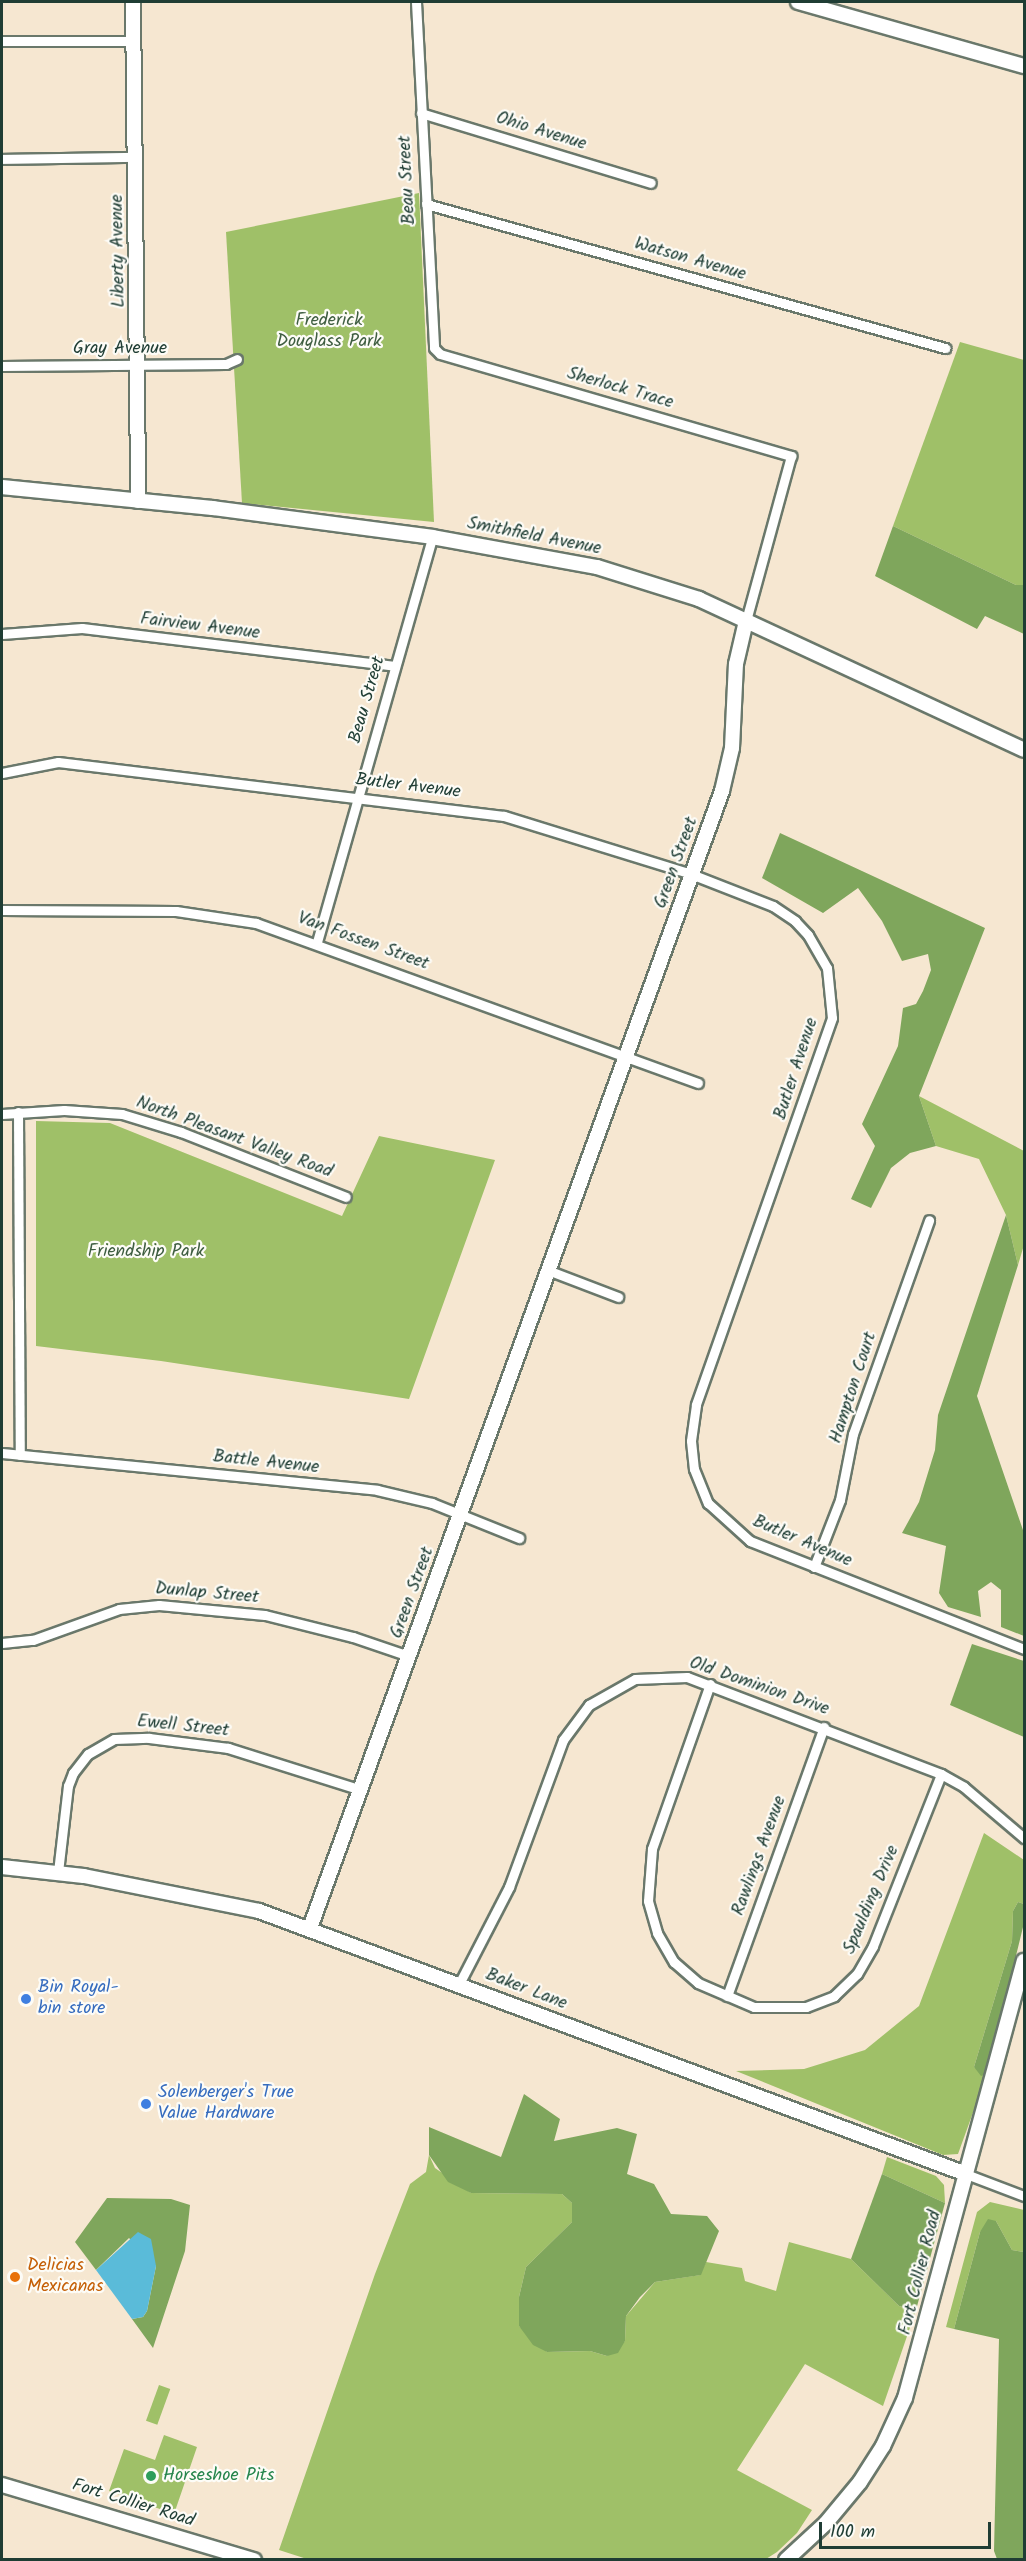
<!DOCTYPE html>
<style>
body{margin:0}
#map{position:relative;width:1026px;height:2561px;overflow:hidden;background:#f6e7d1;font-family:Kalam,sans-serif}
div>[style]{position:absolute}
.green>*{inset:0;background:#9fc068;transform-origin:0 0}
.forest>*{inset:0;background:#7fa65c}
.water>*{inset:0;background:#5abbd9}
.roads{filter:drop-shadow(2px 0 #6a786b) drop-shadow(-2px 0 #6a786b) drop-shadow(0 2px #6a786b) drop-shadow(0 -2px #6a786b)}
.street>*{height:9px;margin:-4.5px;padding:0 4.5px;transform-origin:4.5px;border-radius:4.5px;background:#fff}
.secondary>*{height:14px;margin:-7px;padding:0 7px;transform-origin:7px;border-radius:7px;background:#fff}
.dots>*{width:16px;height:16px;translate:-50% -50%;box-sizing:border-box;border:3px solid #fdfcf7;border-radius:50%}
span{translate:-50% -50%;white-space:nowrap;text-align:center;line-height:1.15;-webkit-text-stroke:4.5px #fdfcf7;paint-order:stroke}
.street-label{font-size:18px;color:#1f3d34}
.park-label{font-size:18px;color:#3f5e41}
.shop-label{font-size:18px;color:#366cbe}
.left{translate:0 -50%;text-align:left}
.food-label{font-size:18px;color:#c56008}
.leisure-label{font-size:18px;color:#27864d}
.frame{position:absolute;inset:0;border:3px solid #1f3d34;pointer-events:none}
.scale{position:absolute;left:819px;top:2522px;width:172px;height:27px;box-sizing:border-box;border:3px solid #1f3d34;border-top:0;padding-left:8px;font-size:18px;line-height:21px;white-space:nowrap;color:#1f3d34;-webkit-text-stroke:4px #fdfcf7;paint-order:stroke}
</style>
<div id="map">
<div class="green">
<div style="clip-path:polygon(419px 193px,434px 522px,242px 503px,226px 232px)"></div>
<div style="clip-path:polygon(960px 342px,1024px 360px,1024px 585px,1016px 585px,893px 526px)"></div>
<div style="clip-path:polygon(919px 1096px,1024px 1151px,1024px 1245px,1018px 1265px,1006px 1215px,979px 1159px,936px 1146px)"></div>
<div style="clip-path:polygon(36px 1121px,110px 1123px,342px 1216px,379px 1136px,495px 1160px,409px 1399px,161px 1361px,36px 1346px)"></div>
<div style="clip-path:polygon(984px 1833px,1024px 1860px,1024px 1904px,1018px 1902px,1013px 1911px,1012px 1941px,974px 2067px,987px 2074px,958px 2154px,943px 2155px,736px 2071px,804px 2069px,865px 2050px,919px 2006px)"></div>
<div style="clip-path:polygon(429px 2155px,435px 2168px,471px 2193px,562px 2194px,572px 2203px,572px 2222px,526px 2267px,519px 2297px,519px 2326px,547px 2352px,590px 2351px,607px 2356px,625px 2341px,626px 2316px,655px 2282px,700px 2275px,706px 2262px,742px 2268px,745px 2281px,776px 2291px,789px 2242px,851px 2259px,899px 2306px,916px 2310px,883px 2406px,805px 2364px,737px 2470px,812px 2510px,797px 2533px,777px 2552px,766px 2559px,310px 2560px,279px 2550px,375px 2274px,410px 2184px,426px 2172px)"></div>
<div style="clip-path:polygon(887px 2157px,936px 2176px,944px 2185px,945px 2203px,882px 2174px)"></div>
<div style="clip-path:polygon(990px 2202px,1024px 2210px,1024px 2252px,1012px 2250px,996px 2221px,980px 2232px,954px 2329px,946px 2327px,977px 2212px)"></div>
<div style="left:159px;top:2385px;width:12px;height:38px;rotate:20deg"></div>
<div style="clip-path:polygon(164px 2435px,197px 2447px,174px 2514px,109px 2491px,124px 2449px,155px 2460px)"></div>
</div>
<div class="forest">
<div style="clip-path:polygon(893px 526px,1016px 585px,1024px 585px,1024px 634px,985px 616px,977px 629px,875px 576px)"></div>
<div style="clip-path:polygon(780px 833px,985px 928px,919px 1096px,936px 1146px,910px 1153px,891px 1168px,871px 1208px,851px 1199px,875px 1146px,862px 1124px,898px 1046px,903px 1008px,916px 1004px,923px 991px,931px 970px,928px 954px,902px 961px,882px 921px,858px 888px,823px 913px,762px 878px)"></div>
<div style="clip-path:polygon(1006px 1215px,1018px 1265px,977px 1396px,1024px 1533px,1024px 1636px,1001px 1627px,1001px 1590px,991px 1582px,978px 1591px,981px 1617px,948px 1607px,939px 1593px,946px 1546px,902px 1533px,919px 1502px,935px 1450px,938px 1415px)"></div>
<div style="clip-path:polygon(972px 1644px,1024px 1661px,1024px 1737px,950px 1705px)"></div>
<div style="clip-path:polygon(1018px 1902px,1024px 1904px,1024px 1923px,987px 2074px,981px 2076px,974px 2067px,1012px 1941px,1013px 1911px)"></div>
<div style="clip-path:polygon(524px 2094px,560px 2119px,554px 2141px,617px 2128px,637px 2134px,627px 2174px,654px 2184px,671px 2214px,707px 2216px,719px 2231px,701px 2275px,655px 2282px,640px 2297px,626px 2316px,625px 2341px,618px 2353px,607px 2356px,590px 2351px,547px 2352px,533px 2345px,519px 2326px,519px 2297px,526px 2267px,572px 2222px,572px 2203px,562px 2194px,471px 2193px,448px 2182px,429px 2155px,429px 2127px,501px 2157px)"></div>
<div style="clip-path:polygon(882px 2174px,945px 2203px,916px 2310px,899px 2306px,851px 2259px)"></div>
<div style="clip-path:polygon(107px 2198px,171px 2199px,190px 2205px,185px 2251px,153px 2348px,132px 2319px,143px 2317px,147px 2311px,156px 2266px,129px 2238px,96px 2270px,75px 2242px)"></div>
<div style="clip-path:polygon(988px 2219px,996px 2221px,1012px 2250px,1024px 2252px,1024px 2559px,997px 2559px,994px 2551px,999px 2339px,954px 2329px,980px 2232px)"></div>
</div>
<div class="water">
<div style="clip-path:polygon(138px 2232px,151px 2239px,156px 2266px,147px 2311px,143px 2317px,132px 2319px,96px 2270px)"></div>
</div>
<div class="roads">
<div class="street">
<div style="left:416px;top:2px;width:346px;rotate:87deg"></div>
<div style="left:434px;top:348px;width:8px;rotate:45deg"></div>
<div style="left:440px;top:354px;width:366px;rotate:16.2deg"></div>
<div style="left:791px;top:456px;width:171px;rotate:105.3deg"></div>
<div style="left:2px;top:41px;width:132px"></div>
<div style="left:421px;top:113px;width:240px;rotate:16.9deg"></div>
<div style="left:2px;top:159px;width:133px;rotate:-0.9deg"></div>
<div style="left:426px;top:204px;width:539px;rotate:15.51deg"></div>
<div style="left:2px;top:366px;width:224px;rotate:-0.5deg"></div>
<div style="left:226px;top:364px;width:12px;rotate:-24deg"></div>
<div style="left:2px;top:634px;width:80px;rotate:-4.3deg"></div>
<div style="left:82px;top:628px;width:315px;rotate:6.9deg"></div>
<div style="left:2px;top:773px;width:57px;rotate:-11.1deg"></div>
<div style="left:58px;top:762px;width:449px;rotate:6.9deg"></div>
<div style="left:504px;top:816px;width:196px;rotate:17.2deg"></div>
<div style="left:691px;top:874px;width:88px;rotate:21.3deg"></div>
<div style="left:773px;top:906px;width:27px;rotate:34deg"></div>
<div style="left:795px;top:921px;width:19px;rotate:47deg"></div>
<div style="left:808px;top:935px;width:38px;rotate:60deg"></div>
<div style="left:827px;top:968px;width:50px;rotate:84.3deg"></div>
<div style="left:832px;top:1018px;width:410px;rotate:109.4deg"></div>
<div style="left:696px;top:1405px;width:36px;rotate:98deg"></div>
<div style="left:691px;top:1441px;width:28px;rotate:84deg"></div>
<div style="left:694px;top:1469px;width:37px;rotate:68deg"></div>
<div style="left:708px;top:1503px;width:57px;rotate:42.1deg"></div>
<div style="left:750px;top:1541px;width:295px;rotate:21.5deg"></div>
<div style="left:2px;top:910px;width:174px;rotate:0.3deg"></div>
<div style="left:176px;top:911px;width:81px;rotate:8.5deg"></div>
<div style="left:256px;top:923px;width:470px;rotate:19.9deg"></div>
<div style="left:317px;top:942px;width:421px;rotate:-74.1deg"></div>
<div style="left:18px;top:1112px;width:343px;rotate:89.7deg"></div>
<div style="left:2px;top:1114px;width:62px;rotate:-3.7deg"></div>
<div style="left:64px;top:1110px;width:58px;rotate:3.9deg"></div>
<div style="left:122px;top:1114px;width:62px;rotate:17deg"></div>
<div style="left:181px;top:1132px;width:177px;rotate:21.5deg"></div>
<div style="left:550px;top:1271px;width:73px;rotate:20.9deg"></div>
<div style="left:2px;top:1453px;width:377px;rotate:5.6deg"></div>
<div style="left:377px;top:1490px;width:57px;rotate:13.3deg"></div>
<div style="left:432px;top:1503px;width:94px;rotate:21.9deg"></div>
<div style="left:814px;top:1567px;width:72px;rotate:-68.8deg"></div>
<div style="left:840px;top:1500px;width:67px;rotate:-78.9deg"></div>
<div style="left:853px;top:1434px;width:227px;rotate:-70.4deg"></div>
<div style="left:2px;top:1643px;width:31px;rotate:-6deg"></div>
<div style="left:33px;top:1640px;width:91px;rotate:-19.8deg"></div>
<div style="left:119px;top:1609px;width:40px;rotate:-5.7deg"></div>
<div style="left:159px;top:1605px;width:106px;rotate:5.4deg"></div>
<div style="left:265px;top:1615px;width:91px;rotate:14deg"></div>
<div style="left:353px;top:1637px;width:59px;rotate:18.7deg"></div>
<div style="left:710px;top:1684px;width:175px;rotate:109.4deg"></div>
<div style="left:652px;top:1849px;width:52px;rotate:94.4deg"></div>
<div style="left:648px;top:1901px;width:33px;rotate:74deg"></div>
<div style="left:657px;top:1933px;width:34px;rotate:60deg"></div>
<div style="left:674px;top:1962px;width:32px;rotate:41deg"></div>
<div style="left:698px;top:1983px;width:61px;rotate:23.2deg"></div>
<div style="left:754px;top:2007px;width:52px"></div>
<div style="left:806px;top:2007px;width:30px;rotate:-21deg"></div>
<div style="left:834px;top:1996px;width:32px;rotate:-44deg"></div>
<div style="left:857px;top:1974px;width:32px;rotate:-60deg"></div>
<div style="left:873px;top:1946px;width:185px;rotate:-68.4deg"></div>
<div style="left:58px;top:1872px;width:87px;rotate:-83.4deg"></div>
<div style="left:68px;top:1786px;width:14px;rotate:-69deg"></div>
<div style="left:73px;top:1773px;width:24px;rotate:-52deg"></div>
<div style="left:88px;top:1754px;width:30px;rotate:-30deg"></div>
<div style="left:114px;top:1739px;width:35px;rotate:-2deg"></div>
<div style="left:149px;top:1738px;width:80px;rotate:7.2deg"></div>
<div style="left:228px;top:1748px;width:139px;rotate:17.5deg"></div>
<div style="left:459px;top:1984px;width:109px;rotate:-62.7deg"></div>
<div style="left:509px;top:1887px;width:157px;rotate:-69.8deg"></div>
<div style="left:563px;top:1740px;width:44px;rotate:-53.4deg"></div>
<div style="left:589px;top:1705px;width:53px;rotate:-29.5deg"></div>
<div style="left:635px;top:1679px;width:52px;rotate:-2.2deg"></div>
<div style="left:687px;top:1677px;width:272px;rotate:20.9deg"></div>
<div style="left:941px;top:1774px;width:26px;rotate:29deg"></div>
<div style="left:964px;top:1787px;width:79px;rotate:40.4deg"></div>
<div style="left:727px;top:1996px;width:286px;rotate:-70.2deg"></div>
<div style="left:966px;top:2174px;width:62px;rotate:20.8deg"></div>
</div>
<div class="secondary">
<div style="left:133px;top:2px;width:499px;rotate:89.4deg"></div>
<div style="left:798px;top:2px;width:235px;rotate:15.8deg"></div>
<div style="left:2px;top:487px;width:212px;rotate:5.7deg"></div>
<div style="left:213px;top:508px;width:221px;rotate:7.5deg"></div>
<div style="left:432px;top:537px;width:168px;rotate:10.3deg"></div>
<div style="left:597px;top:567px;width:107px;rotate:17.4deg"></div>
<div style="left:699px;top:599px;width:358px;rotate:24.9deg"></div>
<div style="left:2px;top:1867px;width:82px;rotate:6.3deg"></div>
<div style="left:84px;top:1876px;width:178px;rotate:11.3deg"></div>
<div style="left:259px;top:1911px;width:754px;rotate:20.4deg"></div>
<div style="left:310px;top:1928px;width:1209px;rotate:-70.08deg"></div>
<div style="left:722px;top:791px;width:44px;rotate:-76.9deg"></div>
<div style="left:732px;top:748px;width:84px;rotate:-87.3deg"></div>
<div style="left:736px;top:664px;width:44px;rotate:-76.9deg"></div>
<div style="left:2px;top:2485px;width:263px;rotate:16.6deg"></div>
<div style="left:786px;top:2560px;width:54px;rotate:-42.8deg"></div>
<div style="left:826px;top:2523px;width:53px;rotate:-50.3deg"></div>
<div style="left:860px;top:2482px;width:43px;rotate:-57.4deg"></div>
<div style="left:883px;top:2446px;width:53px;rotate:-65.4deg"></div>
<div style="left:905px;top:2398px;width:453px;rotate:-74.8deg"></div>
</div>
</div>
<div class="dots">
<div style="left:26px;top:1999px;background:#3f7fe0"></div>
<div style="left:146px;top:2104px;background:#3f7fe0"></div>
<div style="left:15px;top:2277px;background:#e8710a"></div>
<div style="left:151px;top:2476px;background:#2e9e5b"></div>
</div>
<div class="street-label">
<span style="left:541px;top:132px;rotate:17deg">Ohio Avenue</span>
<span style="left:408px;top:180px;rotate:-93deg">Beau Street</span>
<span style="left:119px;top:251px;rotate:-91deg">Liberty Avenue</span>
<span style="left:690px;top:260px;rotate:16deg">Watson Avenue</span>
<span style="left:120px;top:349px">Gray Avenue</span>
<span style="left:620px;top:389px;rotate:16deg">Sherlock Trace</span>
<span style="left:534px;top:537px;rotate:11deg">Smithfield Avenue</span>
<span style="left:200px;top:627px;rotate:7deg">Fairview Avenue</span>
<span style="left:368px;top:700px;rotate:-74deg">Beau Street</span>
<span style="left:408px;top:787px;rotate:7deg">Butler Avenue</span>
<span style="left:677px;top:863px;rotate:-70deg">Green Street</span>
<span style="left:363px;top:942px;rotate:20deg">Van Fossen Street</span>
<span style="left:797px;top:1069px;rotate:-72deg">Butler Avenue</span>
<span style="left:234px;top:1138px;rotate:20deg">North Pleasant Valley Road</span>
<span style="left:854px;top:1388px;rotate:-72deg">Hampton Court</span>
<span style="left:266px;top:1463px;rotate:6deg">Battle Avenue</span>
<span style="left:802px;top:1542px;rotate:23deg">Butler Avenue</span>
<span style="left:413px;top:1593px;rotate:-70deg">Green Street</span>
<span style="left:207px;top:1594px;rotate:5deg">Dunlap Street</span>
<span style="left:759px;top:1687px;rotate:19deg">Old Dominion Drive</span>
<span style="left:183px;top:1727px;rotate:6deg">Ewell Street</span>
<span style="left:760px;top:1856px;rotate:-70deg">Rawlings Avenue</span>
<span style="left:872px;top:1900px;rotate:-67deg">Spaulding Drive</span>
<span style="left:526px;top:1990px;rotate:21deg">Baker Lane</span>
<span style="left:921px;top:2273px;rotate:-76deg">Fort Collier Road</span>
<span style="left:133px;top:2504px;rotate:17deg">Fort Collier Road</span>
</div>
<div class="park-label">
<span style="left:329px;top:332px">Frederick<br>Douglass Park</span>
<span style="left:146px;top:1252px">Friendship Park</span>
</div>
<div class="shop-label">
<span class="left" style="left:38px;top:1999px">Bin Royal-<br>bin store</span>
<span class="left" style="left:158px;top:2104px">Solenberger's True<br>Value Hardware</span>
</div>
<div class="food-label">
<span class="left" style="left:27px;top:2277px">Delicias<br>Mexicanas</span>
</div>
<div class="leisure-label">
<span class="left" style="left:163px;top:2476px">Horseshoe Pits</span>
</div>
<div class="frame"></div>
<div class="scale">100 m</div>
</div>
